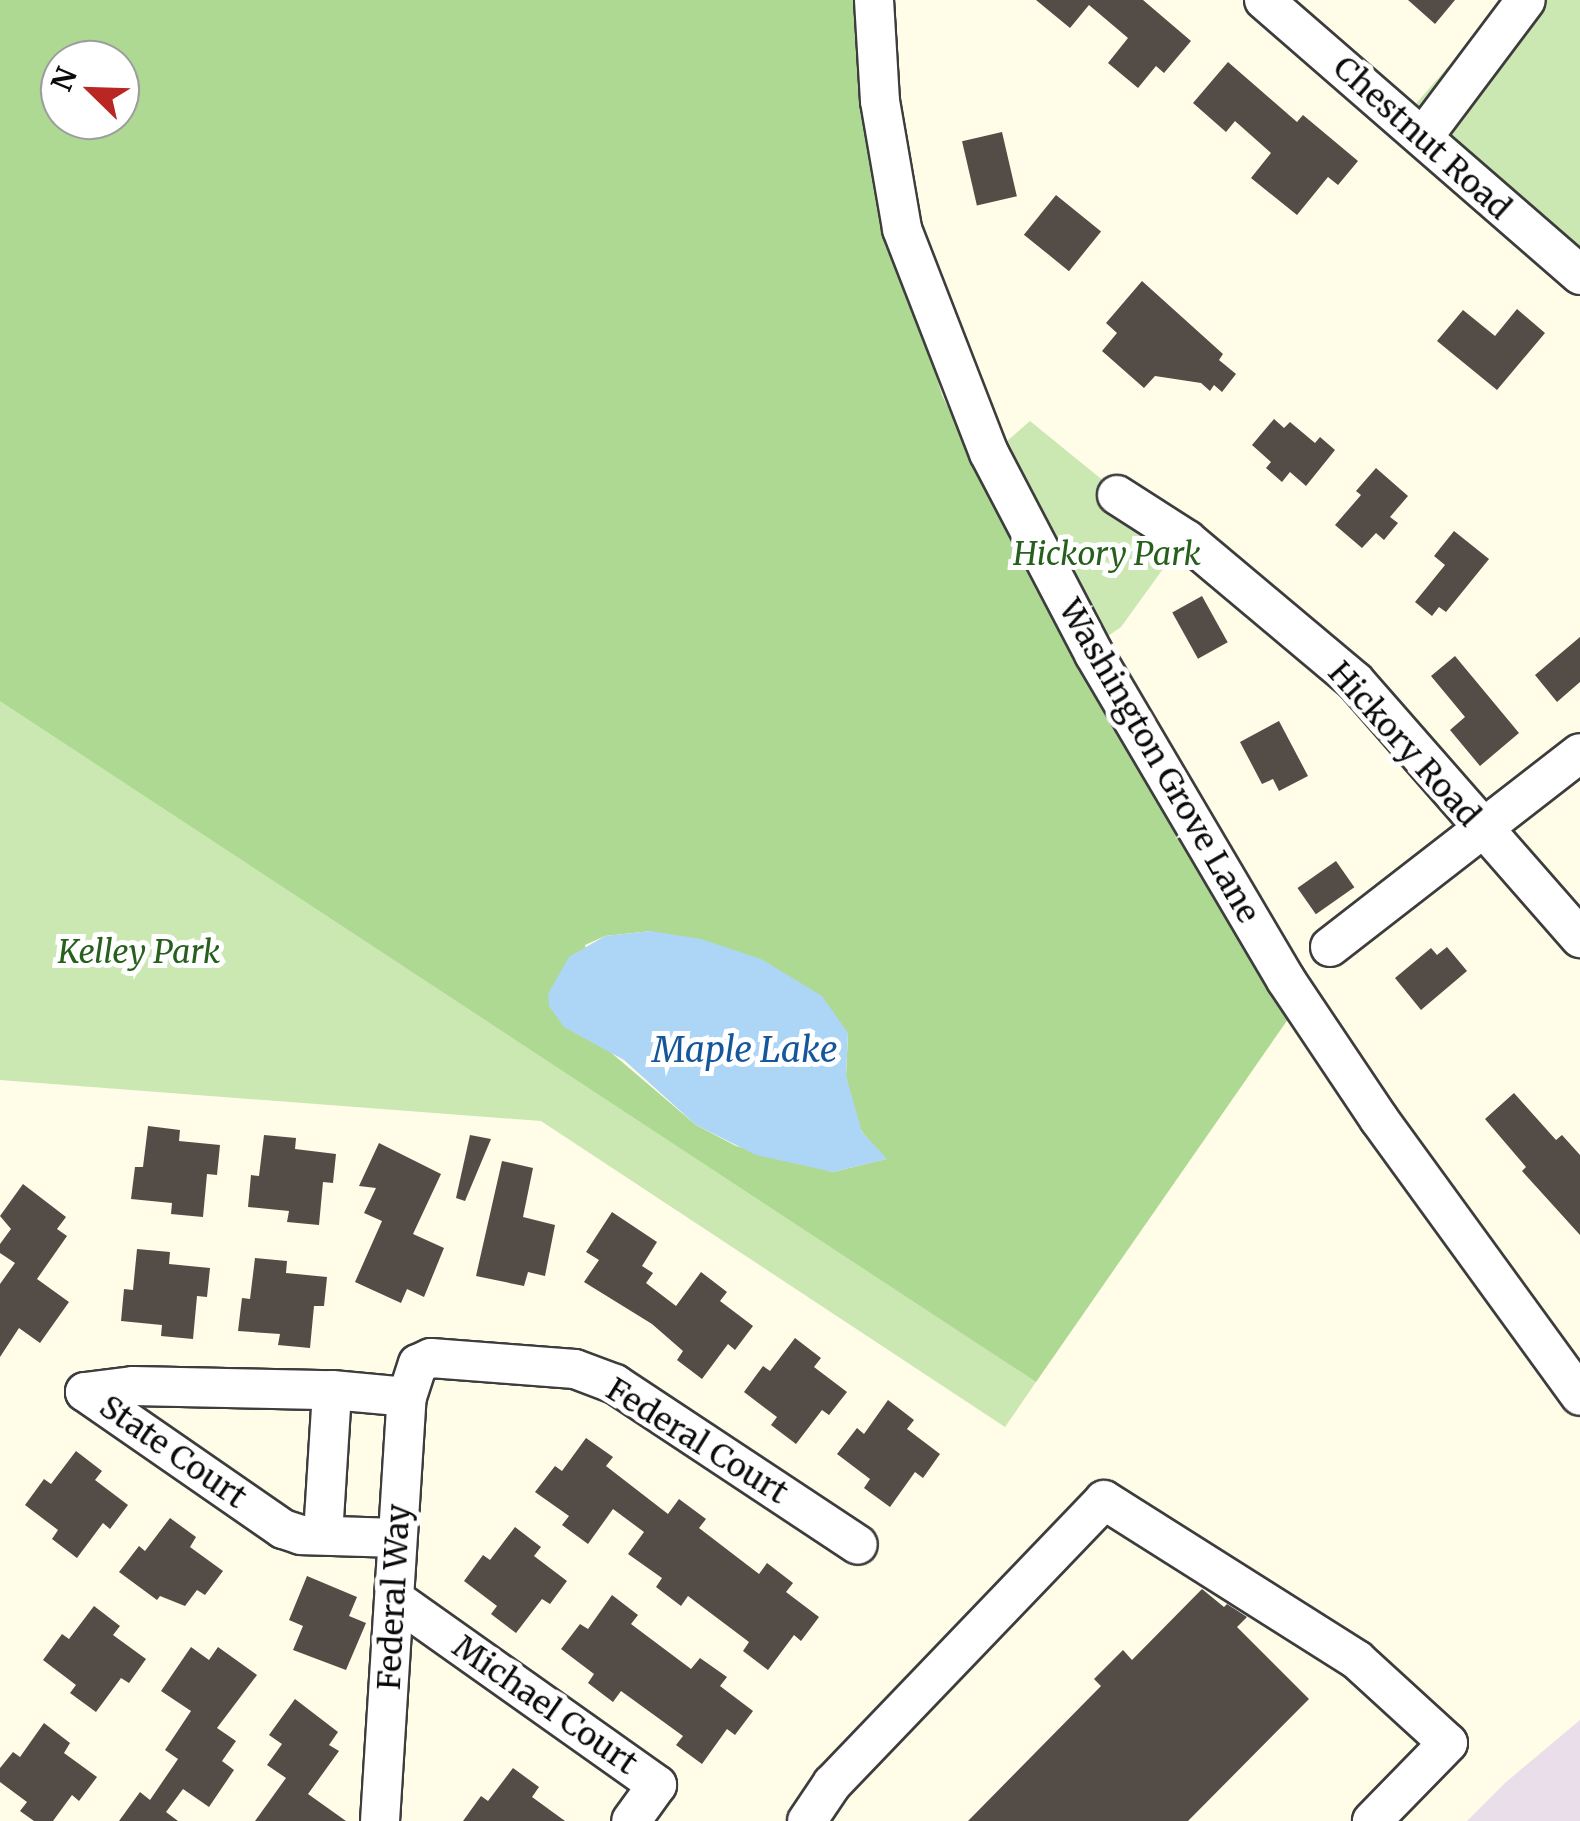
<!DOCTYPE html>
<style>
body{margin:0}
#map{position:relative;width:1580px;height:1821px;overflow:hidden;background:#fffce7;font-family:Merriweather,serif}
div>[style]{position:absolute}
.industrial>*{inset:0;background:#e9deea}
.green>*{inset:0;background:#cbe8b2}
.forest>*{inset:0;background:#add992}
.water>*{inset:0;background:#add6f6}
.building>*{inset:0;background:#534c47;transform-origin:0 0}
.roads{filter:drop-shadow(2px 0 #3d3d3d) drop-shadow(-2px 0 #3d3d3d) drop-shadow(0 2px #3d3d3d) drop-shadow(0 -2px #3d3d3d)}
.minor>*{height:38px;margin:-19px;padding:0 19px;transform-origin:19px;border-radius:19px;background:#fff}
span{translate:-50% -50%;white-space:nowrap;text-align:center;line-height:1.15;-webkit-text-stroke:10px #fff;paint-order:stroke}
.street-label{font-size:32px;color:#0a0a0a}
.park-label{font-size:32px;color:#26601c;font-style:italic}
.water-label{font-size:35px;color:#15579a;font-style:italic}
.north{position:absolute;left:40px;top:40px;width:100px;height:100px;box-sizing:border-box;background:#fff;border:2px solid #9d9d9d;border-radius:50%;rotate:293deg;font-size:28px;font-weight:700;line-height:40px;text-align:center;color:#0a0a0a}
.north::after{content:'';display:block;margin:auto;width:35px;height:45px;background:#b92623;clip-path:polygon(50% 0,100% 100%,50% 72%,0 100%)}
</style>
<div id="map">
<div class="industrial">
<div style="clip-path:polygon(1580px 1720px,1580px 1821px,1467px 1821px,1505px 1783px)"></div>
</div>
<div class="green">
<div style="clip-path:polygon(1506px 0,1580px 0,1580px 264px,1407px 114px)"></div>
<div style="clip-path:polygon(1030px 421px,1181px 544px,1121px 627px,1095px 645px,991px 455px)"></div>
<div style="clip-path:polygon(0 695px,1036px 1382px,1005px 1427px,541px 1121px,0 1080px)"></div>
</div>
<div class="forest">
<div style="clip-path:polygon(evenodd,0 0,863px 0,899px 256px,942px 395px,996px 506px,1293px 1012px,1036px 1382px,0 701px,0 0,60px 60px,120px 60px,120px 120px,60px 120px,60px 60px,0 0,651px 931px,848px 1033px,846px 1076px,851px 1105px,862px 1132px,886px 1159px,833px 1172px,736px 1146px,696px 1125px,608px 1050px,585px 945px,605px 936px,651px 931px)"></div>
</div>
<div class="water">
<div style="clip-path:polygon(651px 931px,701px 939px,761px 959px,822px 996px,848px 1033px,846px 1076px,862px 1132px,887px 1159px,833px 1172px,756px 1155px,696px 1125px,624px 1060px,564px 1027px,549px 1006px,548px 994px,569px 957px,605px 936px)"></div>
</div>
<div class="building">
<div style="clip-path:polygon(1036px 0,1143px 0,1191px 41px,1164px 73px,1156px 66px,1138px 88px,1108px 63px,1128px 38px,1089px 5px,1070px 28px)"></div>
<div style="clip-path:polygon(1408px 0,1455px 0,1435px 24px)"></div>
<div style="clip-path:polygon(1228px 62px,1297px 122px,1303px 115px,1358px 161px,1338px 185px,1328px 177px,1297px 215px,1251px 178px,1271px 153px,1235px 121px,1226px 132px,1193px 103px)"></div>
<div style="left:1002px;top:132px;width:66px;height:41px;rotate:77deg"></div>
<div style="left:1056px;top:195px;width:58px;height:51px;rotate:39deg"></div>
<div style="clip-path:polygon(1142px 281px,1223px 354px,1219px 360px,1236px 374px,1222px 392px,1214px 385px,1210px 391px,1201px 383px,1155px 376px,1144px 388px,1102px 351px,1117px 333px,1106px 323px)"></div>
<div style="clip-path:polygon(1517px 309px,1545px 333px,1497px 390px,1437px 341px,1463px 310px,1495px 336px)"></div>
<div style="clip-path:polygon(1274px 419px,1284px 428px,1290px 422px,1315px 443px,1320px 437px,1335px 450px,1306px 486px,1290px 472px,1282px 482px,1266px 468px,1271px 462px,1252px 445px)"></div>
<div style="clip-path:polygon(1376px 468px,1408px 496px,1390px 517px,1398px 523px,1384px 540px,1376px 533px,1362px 548px,1335px 525px,1361px 495px,1356px 491px)"></div>
<div style="clip-path:polygon(1454px 531px,1489px 559px,1446px 612px,1439px 607px,1432px 616px,1415px 602px,1445px 565px,1434px 556px)"></div>
<div style="left:1202px;top:596px;width:53px;height:34px;rotate:61deg"></div>
<div style="clip-path:polygon(1580px 637px,1580px 682px,1557px 702px,1535px 675px)"></div>
<div style="clip-path:polygon(1455px 656px,1519px 733px,1480px 766px,1450px 730px,1465px 717px,1431px 676px)"></div>
<div style="clip-path:polygon(1279px 721px,1308px 776px,1279px 791px,1273px 779px,1262px 784px,1240px 742px)"></div>
<div style="left:1336px;top:861px;width:32px;height:47px;rotate:55deg"></div>
<div style="clip-path:polygon(1447px 947px,1467px 971px,1421px 1010px,1395px 978px,1431px 948px,1437px 955px)"></div>
<div style="clip-path:polygon(1514px 1093px,1556px 1140px,1562px 1135px,1580px 1155px,1580px 1235px,1522px 1171px,1526px 1167px,1485px 1119px)"></div>
<div style="clip-path:polygon(148px 1126px,180px 1130px,179px 1141px,220px 1145px,217px 1175px,207px 1174px,203px 1217px,171px 1214px,172px 1203px,131px 1199px,135px 1167px,143px 1167px)"></div>
<div style="clip-path:polygon(264px 1135px,296px 1138px,295px 1149px,336px 1154px,333px 1183px,323px 1182px,319px 1225px,287px 1222px,289px 1211px,248px 1207px,251px 1175px,259px 1176px)"></div>
<div style="clip-path:polygon(470px 1135px,491px 1139px,465px 1201px,456px 1198px)"></div>
<div style="clip-path:polygon(379px 1143px,441px 1174px,413px 1234px,444px 1248px,424px 1297px,407px 1289px,401px 1303px,355px 1282px,382px 1221px,364px 1213px,376px 1188px,359px 1186px)"></div>
<div style="clip-path:polygon(502px 1161px,533px 1168px,523px 1217px,555px 1225px,545px 1276px,528px 1272px,524px 1286px,476px 1276px)"></div>
<div style="clip-path:polygon(23px 1184px,66px 1217px,57px 1229px,67px 1236px,37px 1279px,69px 1302px,40px 1343px,19px 1328px,0 1357px,0 1284px,15px 1263px,0 1253px,0 1244px,11px 1229px,0 1216px)"></div>
<div style="clip-path:polygon(612px 1212px,657px 1242px,642px 1266px,653px 1273px,646px 1283px,676px 1306px,701px 1272px,727px 1292px,720px 1301px,753px 1326px,735px 1350px,728px 1344px,702px 1379px,677px 1360px,683px 1351px,652px 1324px,584px 1282px,599px 1260px,586px 1252px)"></div>
<div style="clip-path:polygon(137px 1249px,170px 1252px,169px 1264px,210px 1268px,207px 1297px,197px 1296px,193px 1339px,161px 1336px,162px 1325px,121px 1321px,124px 1289px,133px 1290px)"></div>
<div style="clip-path:polygon(255px 1258px,287px 1261px,286px 1273px,327px 1277px,324px 1306px,314px 1306px,310px 1348px,278px 1345px,280px 1334px,238px 1331px,242px 1298px,250px 1299px)"></div>
<div style="clip-path:polygon(795px 1338px,821px 1358px,814px 1367px,847px 1392px,829px 1415px,822px 1410px,796px 1444px,771px 1425px,777px 1417px,744px 1392px,763px 1366px,770px 1371px)"></div>
<div style="clip-path:polygon(888px 1400px,914px 1420px,907px 1429px,940px 1454px,923px 1478px,915px 1472px,890px 1507px,864px 1488px,870px 1479px,837px 1454px,857px 1428px,864px 1434px)"></div>
<div style="clip-path:polygon(586px 1438px,613px 1457px,606px 1466px,668px 1514px,679px 1499px,706px 1519px,699px 1528px,759px 1574px,767px 1563px,793px 1583px,786px 1592px,819px 1617px,801px 1641px,794px 1635px,768px 1670px,743px 1651px,749px 1642px,688px 1596px,681px 1606px,656px 1587px,662px 1578px,628px 1554px,644px 1532px,613px 1509px,588px 1544px,562px 1525px,569px 1516px,535px 1492px,555px 1466px,562px 1471px)"></div>
<div style="clip-path:polygon(76px 1451px,102px 1471px,95px 1480px,128px 1505px,110px 1529px,103px 1523px,77px 1558px,52px 1539px,58px 1530px,25px 1505px,44px 1479px,51px 1484px)"></div>
<div style="clip-path:polygon(170px 1518px,196px 1537px,190px 1547px,223px 1571px,205px 1595px,197px 1590px,185px 1606px,160px 1596px,157px 1600px,119px 1572px,139px 1546px,145px 1551px)"></div>
<div style="clip-path:polygon(515px 1527px,541px 1547px,534px 1556px,567px 1581px,550px 1604px,542px 1599px,516px 1633px,491px 1614px,497px 1606px,464px 1581px,483px 1555px,490px 1560px)"></div>
<div style="clip-path:polygon(307px 1576px,357px 1597px,349px 1616px,366px 1623px,346px 1670px,293px 1650px,303px 1626px,289px 1620px)"></div>
<div style="clip-path:polygon(1202px 1589px,1224px 1607px,1227px 1604px,1247px 1617px,1237px 1627px,1309px 1699px,1188px 1821px,968px 1821px,1101px 1686px,1094px 1679px,1123px 1650px,1132px 1660px)"></div>
<div style="clip-path:polygon(612px 1595px,638px 1615px,631px 1624px,691px 1669px,700px 1658px,727px 1677px,720px 1686px,753px 1711px,735px 1735px,727px 1729px,702px 1764px,676px 1745px,683px 1736px,621px 1691px,613px 1702px,588px 1683px,594px 1674px,561px 1649px,580px 1624px,588px 1629px)"></div>
<div style="clip-path:polygon(94px 1606px,120px 1626px,113px 1635px,146px 1659px,129px 1683px,121px 1678px,96px 1712px,70px 1693px,76px 1685px,43px 1660px,62px 1634px,69px 1639px)"></div>
<div style="clip-path:polygon(191px 1647px,209px 1660px,218px 1647px,257px 1675px,217px 1728px,236px 1741px,222px 1761px,234px 1770px,209px 1807px,183px 1789px,166px 1812px,178px 1821px,119px 1821px,140px 1792px,150px 1800px,178px 1759px,165px 1750px,191px 1711px,161px 1691px)"></div>
<div style="clip-path:polygon(295px 1699px,338px 1732px,329px 1745px,339px 1751px,308px 1794px,346px 1821px,255px 1821px,286px 1778px,267px 1765px,282px 1744px,269px 1735px)"></div>
<div style="clip-path:polygon(44px 1723px,70px 1743px,64px 1753px,97px 1777px,79px 1801px,72px 1795px,53px 1821px,34px 1821px,20px 1811px,27px 1802px,0 1782px,0 1768px,13px 1752px,20px 1757px)"></div>
<div style="clip-path:polygon(513px 1768px,539px 1787px,532px 1797px,565px 1821px,463px 1821px,481px 1796px,488px 1801px)"></div>
</div>
<div class="roads">
<div class="minor">
<div style="left:874px;top:0;width:101px;rotate:86.6deg"></div>
<div style="left:880px;top:101px;width:130px;rotate:80.2deg"></div>
<div style="left:902px;top:229px;width:240px;rotate:68.8deg"></div>
<div style="left:989px;top:453px;width:227px;rotate:62.4deg"></div>
<div style="left:1094px;top:654px;width:378px;rotate:59.5deg"></div>
<div style="left:1286px;top:980px;width:167px;rotate:56.2deg"></div>
<div style="left:1379px;top:1119px;width:342px;rotate:54deg"></div>
<div style="left:1264px;top:0;width:419px;rotate:41deg"></div>
<div style="left:1423px;top:137px;width:171px;rotate:-53.1deg"></div>
<div style="left:1117px;top:495px;width:83px;rotate:32.7deg"></div>
<div style="left:1187px;top:540px;width:219px;rotate:40deg"></div>
<div style="left:1355px;top:681px;width:342px;rotate:48.8deg"></div>
<div style="left:1330px;top:947px;width:316px;rotate:-37.8deg"></div>
<div style="left:85px;top:1392px;width:241px;rotate:34.7deg"></div>
<div style="left:283px;top:1529px;width:19px;rotate:18deg"></div>
<div style="left:301px;top:1535px;width:95px;rotate:1.8deg"></div>
<div style="left:85px;top:1392px;width:48px;rotate:-7.1deg"></div>
<div style="left:133px;top:1386px;width:199px;rotate:1.2deg"></div>
<div style="left:332px;top:1390px;width:75px;rotate:5.3deg"></div>
<div style="left:323px;top:1535px;width:145px;rotate:-86.4deg"></div>
<div style="left:396px;top:1600px;width:320px;rotate:35.3deg"></div>
<div style="left:657px;top:1785px;width:44px;rotate:125.8deg"></div>
<div style="left:380px;top:1821px;width:425px;rotate:-86.4deg"></div>
<div style="left:407px;top:1397px;width:35px;rotate:-72deg"></div>
<div style="left:418px;top:1364px;width:14px;rotate:-25deg"></div>
<div style="left:431px;top:1358px;width:144px;rotate:4.4deg"></div>
<div style="left:575px;top:1369px;width:43px;rotate:20.6deg"></div>
<div style="left:615px;top:1384px;width:291px;rotate:33.5deg"></div>
<div style="left:807px;top:1821px;width:45px;rotate:-56deg"></div>
<div style="left:832px;top:1784px;width:393px;rotate:-46.2deg"></div>
<div style="left:1104px;top:1500px;width:299px;rotate:32.3deg"></div>
<div style="left:1357px;top:1660px;width:123px;rotate:42.4deg"></div>
<div style="left:1448px;top:1743px;width:109px;rotate:134.3deg"></div>
</div>
</div>
<div class="street-label">
<span style="left:1422px;top:138px;rotate:42deg">Chestnut Road</span>
<span style="left:1404px;top:744px;rotate:48deg">Hickory Road</span>
<span style="left:1159px;top:761px;rotate:60deg">Washington Grove Lane</span>
<span style="left:697px;top:1441px;rotate:32deg">Federal Court</span>
<span style="left:173px;top:1452px;rotate:35deg">State Court</span>
<span style="left:394px;top:1597px;rotate:-87deg">Federal Way</span>
<span style="left:545px;top:1705px;rotate:35deg">Michael Court</span>
</div>
<div class="park-label">
<span style="left:1107px;top:554px">Hickory Park</span>
<span style="left:139px;top:952px">Kelley Park</span>
</div>
<div class="water-label">
<span style="left:745px;top:1050px">Maple Lake</span>
</div>
<div class="north">N</div>
</div>
